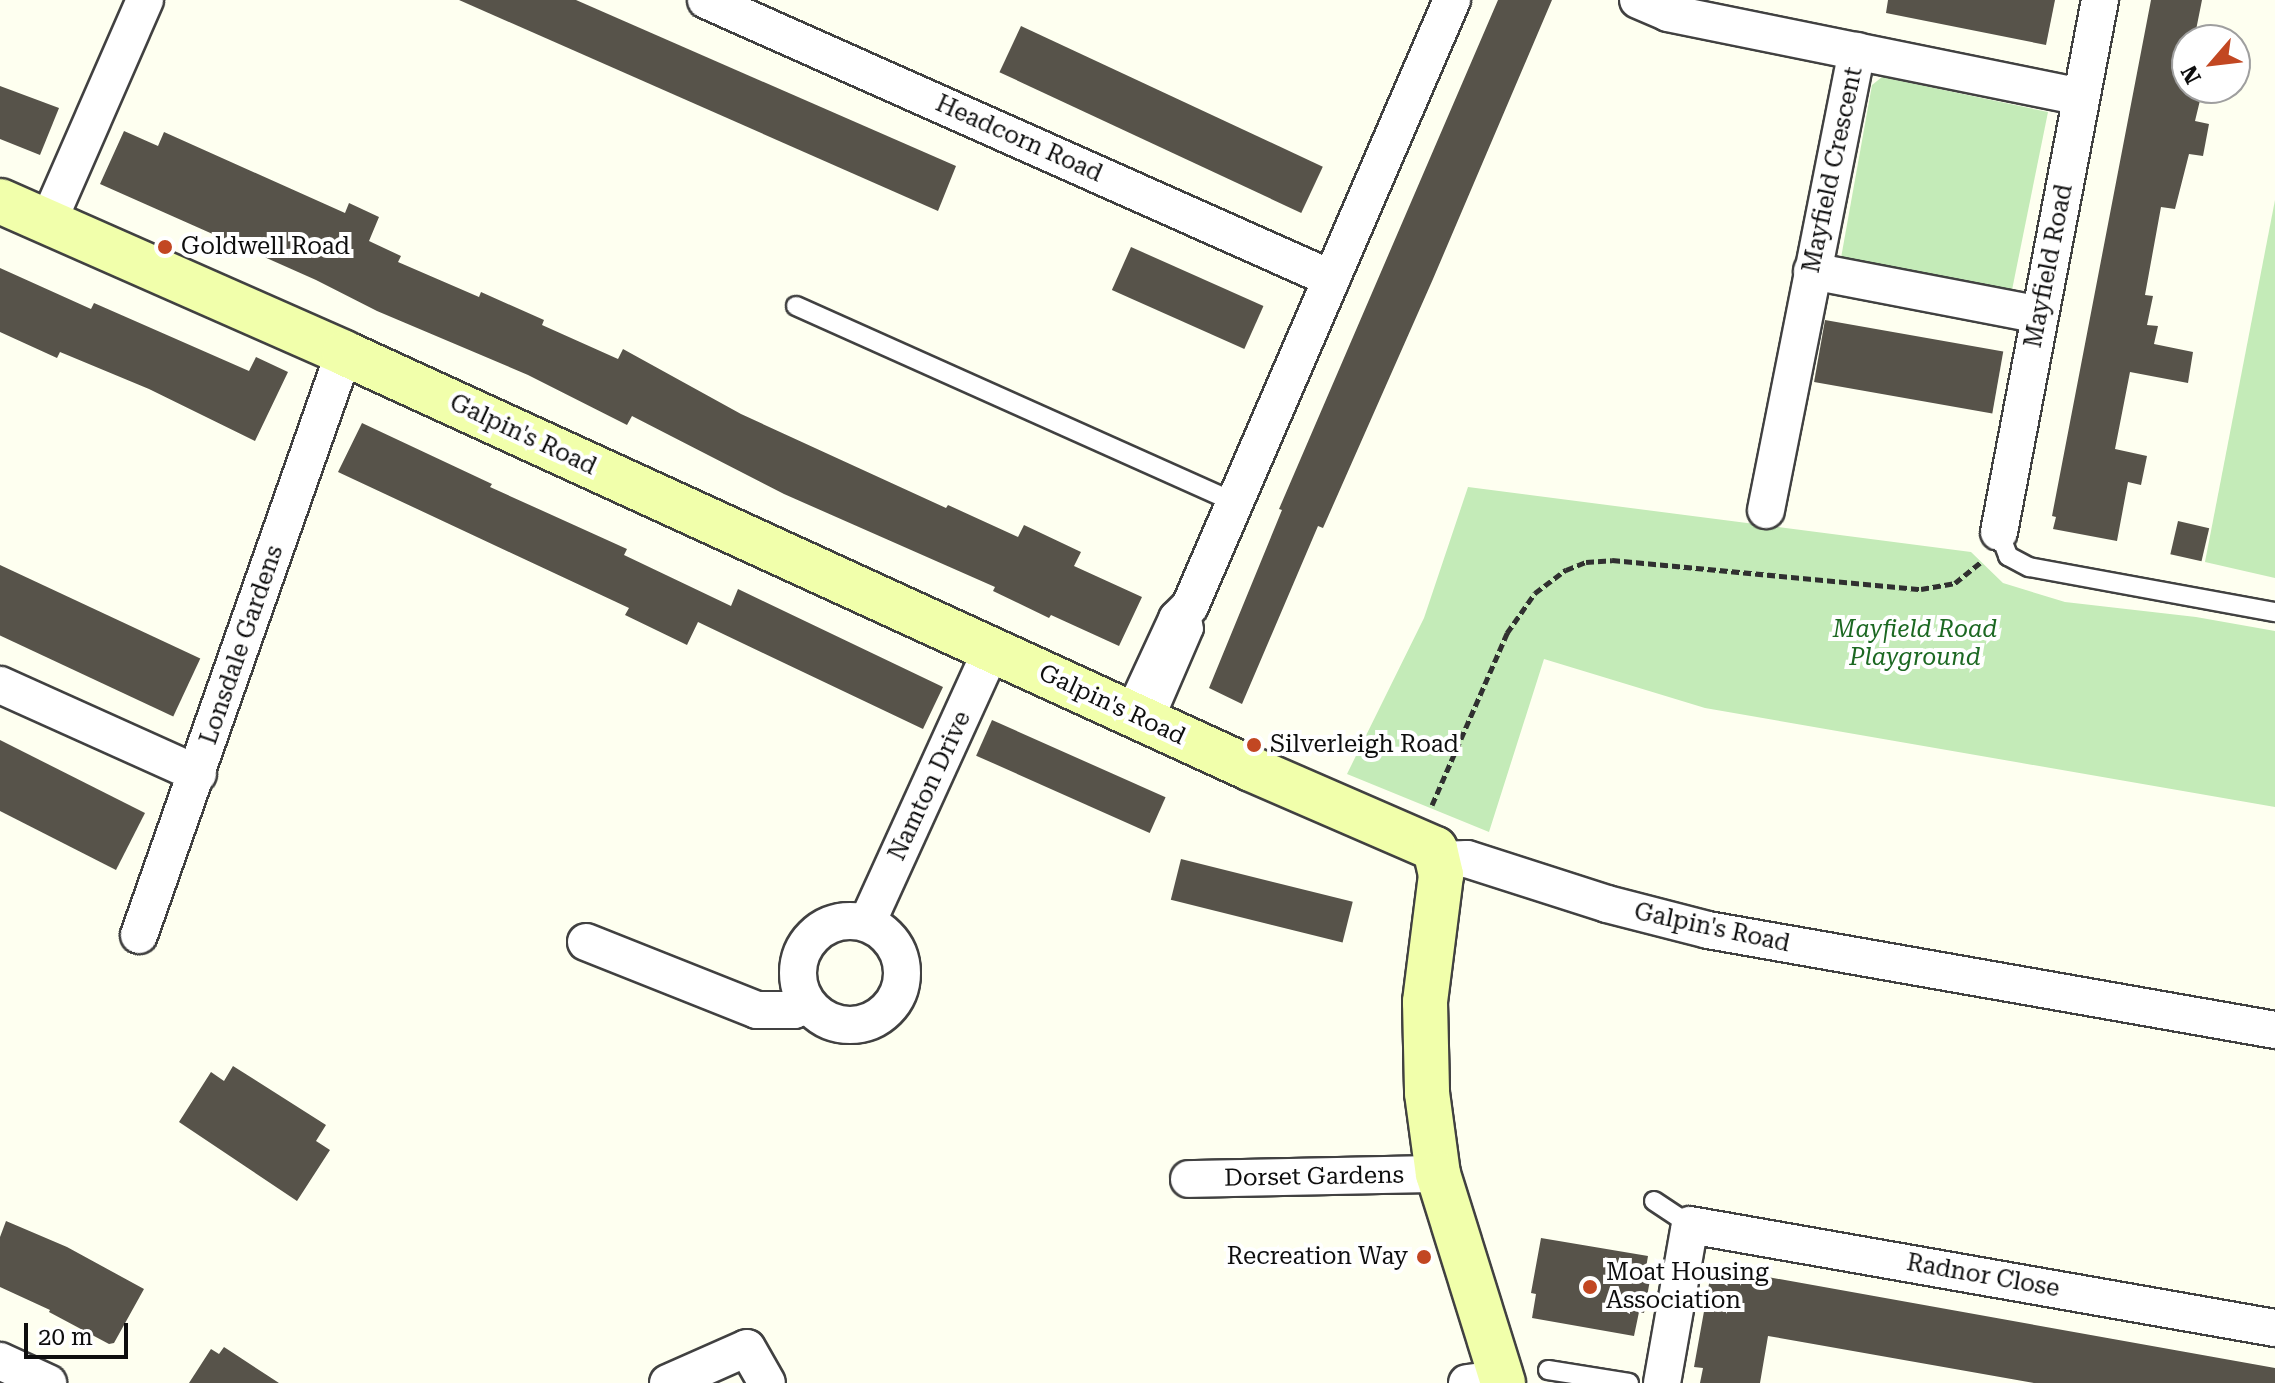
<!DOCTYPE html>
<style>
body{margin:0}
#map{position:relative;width:2275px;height:1383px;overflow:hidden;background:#fefff0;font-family:"Roboto Serif",serif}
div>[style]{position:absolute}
.green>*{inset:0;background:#c4ebb8}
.building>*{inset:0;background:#57534a;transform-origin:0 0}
.path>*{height:5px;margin-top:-2.5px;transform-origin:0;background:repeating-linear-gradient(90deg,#303030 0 8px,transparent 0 12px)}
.roads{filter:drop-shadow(2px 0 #414141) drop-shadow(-2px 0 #414141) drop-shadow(0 2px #414141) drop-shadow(0 -2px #414141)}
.lane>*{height:18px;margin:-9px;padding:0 9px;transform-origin:9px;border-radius:9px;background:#fff}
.street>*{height:36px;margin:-18px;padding:0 18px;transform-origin:18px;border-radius:18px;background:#fff}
.street>.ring{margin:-18px;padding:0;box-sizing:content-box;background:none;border:36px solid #fff;border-radius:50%}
.secondary>*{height:44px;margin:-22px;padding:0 22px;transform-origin:22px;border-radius:22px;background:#f1ffab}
.dots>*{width:22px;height:22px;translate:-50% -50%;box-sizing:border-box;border:4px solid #fff;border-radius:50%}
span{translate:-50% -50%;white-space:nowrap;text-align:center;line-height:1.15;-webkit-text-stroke:8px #fff;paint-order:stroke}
.street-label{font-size:24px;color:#0e0e0e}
.poi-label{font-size:24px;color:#0e0e0e}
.left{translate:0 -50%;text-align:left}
.right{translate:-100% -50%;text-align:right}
.park-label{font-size:24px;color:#1c6822;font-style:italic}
.north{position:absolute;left:2171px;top:24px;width:80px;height:80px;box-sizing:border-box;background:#fff;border:2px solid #9f9f9f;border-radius:50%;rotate:242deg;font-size:22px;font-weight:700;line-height:32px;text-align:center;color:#0e0e0e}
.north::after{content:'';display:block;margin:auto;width:28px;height:36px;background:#c24722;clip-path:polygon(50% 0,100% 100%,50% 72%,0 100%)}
.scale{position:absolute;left:24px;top:1323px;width:104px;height:36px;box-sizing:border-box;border:4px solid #0e0e0e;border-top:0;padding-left:10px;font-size:24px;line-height:28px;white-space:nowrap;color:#0e0e0e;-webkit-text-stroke:6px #fff;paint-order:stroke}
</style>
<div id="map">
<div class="green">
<div style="clip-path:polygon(1882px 77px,2048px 112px,2012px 290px,1841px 258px,1872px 85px)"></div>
<div style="clip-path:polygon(2275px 200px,2275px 578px,2205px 562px)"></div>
<div style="clip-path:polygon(1468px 487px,1971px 552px,2003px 583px,2065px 602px,2196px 617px,2275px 631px,2275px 807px,1705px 708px,1544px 659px,1489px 832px,1347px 774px,1424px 618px)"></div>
</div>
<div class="building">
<div style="clip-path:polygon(459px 0,576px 0,956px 166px,938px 211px)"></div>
<div style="clip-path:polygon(1498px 0,1552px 0,1433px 279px,1323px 528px,1318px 526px,1242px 704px,1209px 688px,1282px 510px,1279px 509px)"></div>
<div style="clip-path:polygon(1888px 0,2055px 0,2046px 45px,1886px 13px)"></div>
<div style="clip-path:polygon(2151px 0,2202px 0,2194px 40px,2187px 40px,2184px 88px,2203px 88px,2195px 121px,2209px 124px,2203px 156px,2189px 154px,2175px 209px,2161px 207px,2145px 295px,2153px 296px,2147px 325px,2158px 326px,2154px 344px,2193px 352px,2188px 383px,2130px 372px,2115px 449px,2147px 456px,2141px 485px,2128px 482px,2117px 541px,2053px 529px,2056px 517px,2052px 516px)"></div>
<div style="left:1021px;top:26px;width:333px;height:51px;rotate:25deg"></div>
<div style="clip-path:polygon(0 86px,59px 108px,40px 155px,0 139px)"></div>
<div style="clip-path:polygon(124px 131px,158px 146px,164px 132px,345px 213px,349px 203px,379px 217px,369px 241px,401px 256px,398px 262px,479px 297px,481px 292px,544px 320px,542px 325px,618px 359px,623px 349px,741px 414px,946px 508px,948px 505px,1018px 537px,1024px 525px,1081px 552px,1074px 566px,1142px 597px,1119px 646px,1051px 615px,1049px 618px,993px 591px,995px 587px,784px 494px,632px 416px,627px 425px,528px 375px,377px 311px,316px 280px,100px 184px)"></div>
<div style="left:1131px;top:247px;width:145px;height:47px;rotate:24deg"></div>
<div style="clip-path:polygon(0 268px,91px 309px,94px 303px,249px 371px,256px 357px,288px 372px,255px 441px,149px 389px,60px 352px,57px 358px,0 332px)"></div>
<div style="left:1825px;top:320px;width:181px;height:63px;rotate:10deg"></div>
<div style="clip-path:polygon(362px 423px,492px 484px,490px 487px,627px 549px,624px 555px,731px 606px,738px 589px,943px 687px,923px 729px,698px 622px,687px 645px,625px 615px,629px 608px,338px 472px)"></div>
<div style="left:2178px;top:521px;width:32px;height:34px;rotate:13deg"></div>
<div style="left:0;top:565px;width:221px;height:64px;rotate:25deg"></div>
<div style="left:992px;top:720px;width:190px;height:39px;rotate:24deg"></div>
<div style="clip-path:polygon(0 740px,145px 813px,116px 870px,0 811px)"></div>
<div style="left:1181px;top:859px;width:177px;height:42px;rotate:14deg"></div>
<div style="clip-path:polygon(233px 1066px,326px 1125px,316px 1141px,330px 1150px,297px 1201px,179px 1122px,211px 1072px,224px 1081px)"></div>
<div style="clip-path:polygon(6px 1221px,67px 1247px,144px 1289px,114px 1343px,109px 1344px,49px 1312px,50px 1310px,0 1287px,0 1237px)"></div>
<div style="clip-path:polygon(1541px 1238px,1648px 1256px,1644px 1280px,1650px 1280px,1644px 1313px,1639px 1312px,1634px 1336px,1532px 1318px,1536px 1294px,1531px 1293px)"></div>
<div style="clip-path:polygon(1712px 1267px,2275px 1368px,2275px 1383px,2034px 1383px,1768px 1336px,1760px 1383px,1700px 1383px,1703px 1368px,1694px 1367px)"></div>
<div style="clip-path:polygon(224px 1347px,279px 1383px,189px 1383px,211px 1349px,219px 1354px)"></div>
</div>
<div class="path">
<div style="left:1432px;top:805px;width:188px;rotate:-66.4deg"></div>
<div style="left:1507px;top:633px;width:49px;rotate:-55deg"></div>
<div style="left:1535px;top:593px;width:39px;rotate:-37deg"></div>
<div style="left:1566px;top:570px;width:22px;rotate:-22deg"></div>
<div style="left:1586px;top:562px;width:26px;rotate:-4deg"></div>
<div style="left:1612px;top:560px;width:310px;rotate:5.4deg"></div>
<div style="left:1921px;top:589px;width:35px;rotate:-10deg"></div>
<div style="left:1955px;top:583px;width:33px;rotate:-39deg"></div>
</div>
<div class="roads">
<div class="lane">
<div style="left:796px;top:306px;width:480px;rotate:24.1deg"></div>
<div style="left:1999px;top:532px;width:26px;rotate:69deg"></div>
<div style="left:2008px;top:556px;width:24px;rotate:28deg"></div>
<div style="left:2029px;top:567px;width:250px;rotate:10.4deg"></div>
<div style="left:1153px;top:724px;width:103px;rotate:-66.7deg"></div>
<div style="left:1194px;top:629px;width:23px;rotate:-100deg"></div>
<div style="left:1654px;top:1201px;width:43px;rotate:33.7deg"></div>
<div style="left:1548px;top:1370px;width:82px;rotate:9.1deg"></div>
</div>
<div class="street">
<div style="left:706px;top:0;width:685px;rotate:24.02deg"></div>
<div style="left:1638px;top:0;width:33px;rotate:23deg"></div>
<div style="left:1668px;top:13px;width:420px;rotate:11.5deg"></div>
<div style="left:48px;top:222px;width:242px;rotate:-66.4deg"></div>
<div style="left:1812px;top:271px;width:232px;rotate:10.9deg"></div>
<div style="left:1766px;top:510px;width:468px;rotate:-78.8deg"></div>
<div style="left:1999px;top:532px;width:542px;rotate:-79.25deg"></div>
<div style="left:0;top:685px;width:217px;rotate:24.2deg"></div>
<div style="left:1133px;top:714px;width:105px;rotate:-65.1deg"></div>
<div style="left:1177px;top:619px;width:18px;rotate:-45deg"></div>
<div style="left:1190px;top:606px;width:660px;rotate:-66.62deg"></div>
<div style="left:1440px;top:860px;width:27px;rotate:-2deg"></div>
<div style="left:1467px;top:859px;width:147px;rotate:17.8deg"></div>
<div style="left:1607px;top:904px;width:104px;rotate:14.4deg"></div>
<div style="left:1708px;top:930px;width:576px;rotate:10deg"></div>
<div class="ring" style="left:798px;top:921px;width:68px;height:68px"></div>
<div style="left:867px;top:923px;width:301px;rotate:-65.5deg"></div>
<div style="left:139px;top:935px;width:617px;rotate:-70.6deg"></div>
<div style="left:586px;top:942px;width:184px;rotate:21.7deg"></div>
<div style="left:757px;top:1010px;width:37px"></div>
<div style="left:794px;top:1010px;width:14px;rotate:-21deg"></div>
<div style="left:1189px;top:1179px;width:249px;rotate:-1.2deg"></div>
<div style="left:0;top:1361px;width:53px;rotate:24.6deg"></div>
<div style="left:668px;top:1383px;width:86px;rotate:-23.9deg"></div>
<div style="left:747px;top:1348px;width:40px;rotate:60.3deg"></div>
<div style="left:1467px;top:1383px;width:35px;rotate:-7deg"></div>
<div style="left:1662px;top:1383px;width:160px;rotate:-80deg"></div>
<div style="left:1690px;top:1225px;width:594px;rotate:9.99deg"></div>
</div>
<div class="secondary">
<div style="left:0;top:201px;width:376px;rotate:23.8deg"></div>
<div style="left:344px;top:353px;width:996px;rotate:24.63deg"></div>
<div style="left:1249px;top:768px;width:203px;rotate:23.5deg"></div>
<div style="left:1435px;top:849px;width:27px;rotate:77deg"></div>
<div style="left:1441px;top:875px;width:128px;rotate:97.2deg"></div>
<div style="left:1425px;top:1002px;width:91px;rotate:88.7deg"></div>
<div style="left:1427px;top:1093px;width:82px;rotate:82.3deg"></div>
<div style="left:1438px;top:1174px;width:219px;rotate:72.7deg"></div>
</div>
</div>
<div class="dots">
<div style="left:165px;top:247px;background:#c24722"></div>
<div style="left:1254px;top:745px;background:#c24722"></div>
<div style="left:1424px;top:1257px;background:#c24722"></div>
<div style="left:1590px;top:1287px;background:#c24722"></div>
</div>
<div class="street-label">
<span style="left:1019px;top:139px;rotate:24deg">Headcorn Road</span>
<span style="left:1833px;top:170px;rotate:-78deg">Mayfield Crescent</span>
<span style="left:2049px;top:266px;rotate:-79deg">Mayfield Road</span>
<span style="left:523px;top:435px;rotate:25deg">Galpin's Road</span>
<span style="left:242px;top:645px;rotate:-71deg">Lonsdale Gardens</span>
<span style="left:1112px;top:705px;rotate:25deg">Galpin's Road</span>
<span style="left:930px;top:786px;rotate:-65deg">Namton Drive</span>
<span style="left:1712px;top:928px;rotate:12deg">Galpin's Road</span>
<span style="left:1314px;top:1177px;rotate:-1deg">Dorset Gardens</span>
<span style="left:1983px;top:1276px;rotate:10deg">Radnor Close</span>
</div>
<div class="poi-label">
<span class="left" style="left:181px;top:247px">Goldwell Road</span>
<span class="left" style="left:1270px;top:745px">Silverleigh Road</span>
<span class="right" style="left:1408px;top:1257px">Recreation Way</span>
<span class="left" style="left:1606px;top:1287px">Moat Housing<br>Association</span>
</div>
<div class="park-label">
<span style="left:1915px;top:644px">Mayfield Road<br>Playground</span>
</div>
<div class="north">N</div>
<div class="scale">20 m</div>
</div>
